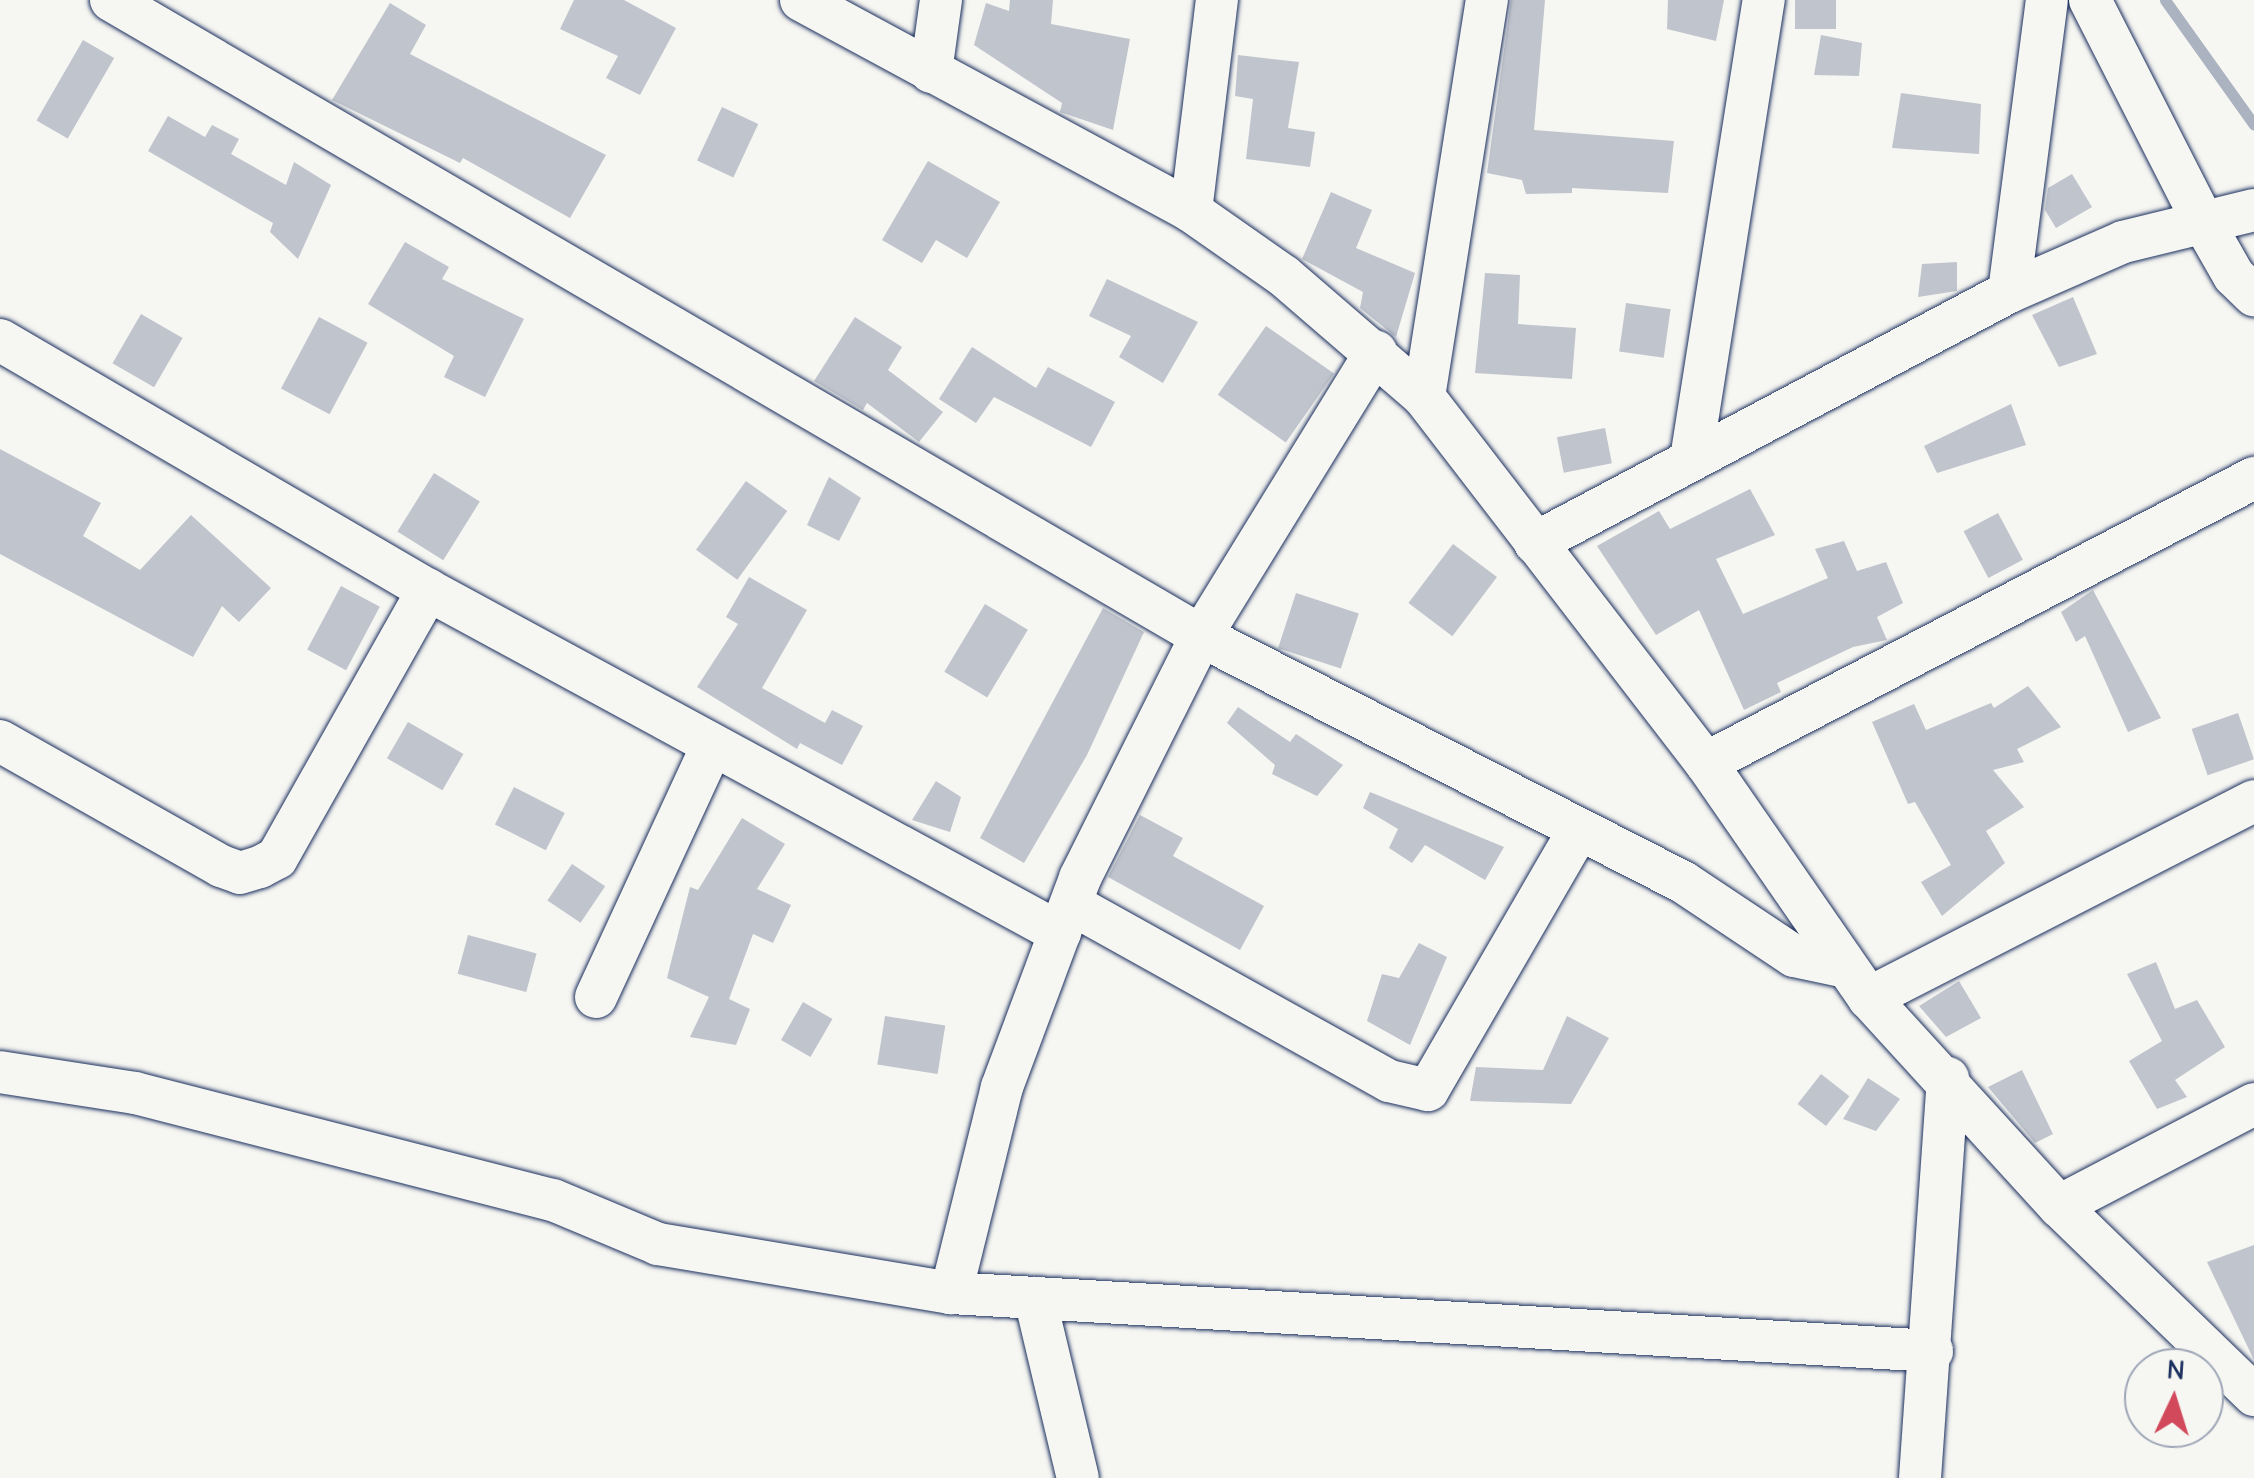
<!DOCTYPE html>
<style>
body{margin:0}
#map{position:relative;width:2254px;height:1478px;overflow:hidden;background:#f6f6f2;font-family:"Comic Neue",sans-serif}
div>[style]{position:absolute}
.stream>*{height:11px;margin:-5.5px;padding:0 5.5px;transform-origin:5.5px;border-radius:5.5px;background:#abb2c0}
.building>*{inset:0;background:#c0c4cd;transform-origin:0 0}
.roads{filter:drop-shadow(0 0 2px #1b2f5e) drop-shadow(0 0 2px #1b2f5e)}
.minor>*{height:42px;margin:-21px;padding:0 21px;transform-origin:21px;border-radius:21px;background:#f6f6f2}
span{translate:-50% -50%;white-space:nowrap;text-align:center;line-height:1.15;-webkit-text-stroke:9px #f6f6f2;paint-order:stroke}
.north{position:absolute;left:2124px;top:1348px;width:100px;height:100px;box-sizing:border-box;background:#f6f6f2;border:2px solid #9ea6b7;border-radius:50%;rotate:4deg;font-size:28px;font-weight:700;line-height:40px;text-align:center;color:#1b2f5e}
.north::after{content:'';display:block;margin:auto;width:35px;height:45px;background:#d1495b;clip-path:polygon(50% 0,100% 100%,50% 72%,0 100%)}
</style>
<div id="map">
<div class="stream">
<div style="left:2165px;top:0;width:153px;rotate:54.5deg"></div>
</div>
<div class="building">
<div style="clip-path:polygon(574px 0,624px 0,676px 28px,640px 95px,606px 78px,618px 56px,560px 29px)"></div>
<div style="clip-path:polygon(1010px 0,1053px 0,1051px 24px,1130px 39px,1113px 130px,1060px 112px,1062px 103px,974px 45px,986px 3px,1009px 11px)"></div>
<div style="clip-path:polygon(1511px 0,1545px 0,1534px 130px,1674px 141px,1668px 193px,1572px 188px,1572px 193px,1526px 194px,1522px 180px,1487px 173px)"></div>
<div style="clip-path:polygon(1668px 0,1724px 0,1716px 41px,1667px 29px)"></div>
<div style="left:1795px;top:0;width:41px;height:29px"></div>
<div style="clip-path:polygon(390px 3px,426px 25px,410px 54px,606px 155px,570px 218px,463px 158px,460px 163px,332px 100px)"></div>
<div style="clip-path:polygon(1821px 35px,1862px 43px,1859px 76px,1814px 75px)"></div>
<div style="left:83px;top:40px;width:36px;height:93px;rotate:30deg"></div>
<div style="clip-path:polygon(1238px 55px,1299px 62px,1288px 128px,1315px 132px,1310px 167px,1246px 159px,1253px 99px,1235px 96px)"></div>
<div style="clip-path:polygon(1901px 93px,1981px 104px,1979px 154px,1892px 148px)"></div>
<div style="left:722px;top:107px;width:40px;height:59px;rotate:25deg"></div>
<div style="clip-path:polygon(168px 116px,205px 137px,212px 125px,239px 139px,231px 154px,286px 185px,294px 162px,331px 185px,298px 259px,270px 232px,273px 223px,148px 151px)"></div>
<div style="clip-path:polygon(928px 161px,1000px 202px,967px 258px,936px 240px,922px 263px,882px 240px)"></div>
<div style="clip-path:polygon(2072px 174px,2092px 207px,2056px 228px,2045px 210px,2048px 188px)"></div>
<div style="clip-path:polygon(1331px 192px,1372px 210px,1356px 248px,1415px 273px,1396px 337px,1360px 308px,1363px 292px,1302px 259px)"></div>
<div style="clip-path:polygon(405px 242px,449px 267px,442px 279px,524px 319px,485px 397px,444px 377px,454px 356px,368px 304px)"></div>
<div style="clip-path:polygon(1957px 262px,1957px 291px,1918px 297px,1922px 264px)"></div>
<div style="clip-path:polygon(1485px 273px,1520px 275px,1518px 324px,1576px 328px,1572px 379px,1475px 373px)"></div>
<div style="clip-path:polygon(1107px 279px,1198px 322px,1163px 383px,1119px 357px,1131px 336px,1089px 316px)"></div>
<div style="clip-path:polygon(2073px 297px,2097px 354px,2059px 367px,2032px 315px)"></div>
<div style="left:1626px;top:303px;width:45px;height:49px;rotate:8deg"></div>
<div style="left:141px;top:314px;width:48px;height:57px;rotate:30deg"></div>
<div style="left:319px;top:317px;width:55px;height:81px;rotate:28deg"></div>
<div style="clip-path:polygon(855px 317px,902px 347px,888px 370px,943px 412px,919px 442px,867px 403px,863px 410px,814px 381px)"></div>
<div style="left:1266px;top:326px;width:83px;height:84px;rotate:35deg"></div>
<div style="clip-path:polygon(972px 347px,1036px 388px,1048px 367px,1115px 402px,1091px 447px,994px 397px,976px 423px,939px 399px)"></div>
<div style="clip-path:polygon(2011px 404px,2026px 445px,1937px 473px,1924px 446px)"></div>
<div style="left:1605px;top:428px;width:36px;height:49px;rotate:79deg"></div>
<div style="clip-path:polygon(0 449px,101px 503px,83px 536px,140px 570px,191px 515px,271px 588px,239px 622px,222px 606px,193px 657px,0 554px)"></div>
<div style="left:434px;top:473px;width:54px;height:69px;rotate:32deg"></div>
<div style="clip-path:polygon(829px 477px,861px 498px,839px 541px,807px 525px)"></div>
<div style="left:746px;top:481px;width:51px;height:85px;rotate:36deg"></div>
<div style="clip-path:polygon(1750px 489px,1775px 535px,1716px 559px,1743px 614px,1828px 578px,1815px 549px,1844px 541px,1857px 571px,1886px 562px,1903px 603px,1877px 617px,1887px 640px,1853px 647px,1777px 683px,1781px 692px,1744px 710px,1699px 610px,1656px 635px,1597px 546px,1659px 511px,1670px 529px)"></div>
<div style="left:1998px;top:513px;width:53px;height:39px;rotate:62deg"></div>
<div style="left:1453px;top:544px;width:55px;height:74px;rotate:37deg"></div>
<div style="clip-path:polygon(749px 577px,807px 610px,762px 688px,825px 723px,832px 710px,863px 726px,842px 765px,800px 743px,797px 749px,697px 687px,738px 624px,726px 617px)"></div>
<div style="left:341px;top:586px;width:44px;height:72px;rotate:28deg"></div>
<div style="clip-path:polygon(2093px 590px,2161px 718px,2128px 732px,2085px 636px,2076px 642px,2061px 612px)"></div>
<div style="left:1296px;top:593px;width:66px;height:58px;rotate:18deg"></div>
<div style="left:985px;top:604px;width:50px;height:79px;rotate:31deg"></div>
<div style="clip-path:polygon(1103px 608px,1144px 632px,1087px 755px,1024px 863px,980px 838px)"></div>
<div style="clip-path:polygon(2028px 686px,2061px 727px,2017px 749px,2024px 762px,1993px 770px,2024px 807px,1986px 831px,2005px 863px,1942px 916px,1921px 882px,1951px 865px,1915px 802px,1908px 804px,1872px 722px,1914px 704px,1926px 730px,1991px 703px,1994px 708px)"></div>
<div style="clip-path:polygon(1238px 707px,1290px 742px,1296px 734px,1343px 765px,1317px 796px,1272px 774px,1275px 765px,1227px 723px)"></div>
<div style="left:2238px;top:713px;width:49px;height:49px;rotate:71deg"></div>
<div style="left:408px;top:722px;width:64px;height:42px;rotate:30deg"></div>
<div style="clip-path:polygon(936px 781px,961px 797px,950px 832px,912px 820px)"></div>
<div style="left:514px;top:787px;width:57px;height:42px;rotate:27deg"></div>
<div style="clip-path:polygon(1370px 792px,1412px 809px,1504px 847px,1485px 880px,1425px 845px,1412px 863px,1389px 848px,1398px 829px,1363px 808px)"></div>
<div style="clip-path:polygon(1140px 815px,1183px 838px,1173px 856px,1264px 906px,1240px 950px,1108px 877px)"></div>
<div style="clip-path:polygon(742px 818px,785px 844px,757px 889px,791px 905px,773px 943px,753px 934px,729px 999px,750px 1009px,736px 1045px,690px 1037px,709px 997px,667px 978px,690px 887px,698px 890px)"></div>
<div style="left:572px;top:864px;width:40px;height:44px;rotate:34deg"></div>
<div style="left:468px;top:935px;width:71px;height:40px;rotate:15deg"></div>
<div style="clip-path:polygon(1419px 943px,1447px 957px,1410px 1045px,1367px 1021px,1382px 974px,1399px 978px)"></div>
<div style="clip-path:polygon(2156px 962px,2175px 1009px,2197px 1000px,2225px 1047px,2175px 1080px,2187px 1097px,2157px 1109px,2129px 1061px,2162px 1041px,2127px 974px)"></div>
<div style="clip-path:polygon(1959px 981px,1981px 1018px,1946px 1037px,1919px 1006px)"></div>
<div style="left:803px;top:1002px;width:34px;height:44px;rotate:30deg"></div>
<div style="left:885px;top:1016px;width:61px;height:49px;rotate:9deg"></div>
<div style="clip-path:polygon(1567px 1016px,1609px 1038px,1571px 1104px,1470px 1101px,1476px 1067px,1543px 1070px)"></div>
<div style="clip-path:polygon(2022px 1070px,2053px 1134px,2035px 1143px,1988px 1087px)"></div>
<div style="left:1821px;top:1074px;width:36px;height:38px;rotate:38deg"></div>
<div style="clip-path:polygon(1868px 1078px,1900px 1099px,1876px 1131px,1843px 1119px)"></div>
<div style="clip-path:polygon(2254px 1245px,2254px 1360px,2207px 1262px)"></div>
</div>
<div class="roads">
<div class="minor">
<div style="left:111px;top:0;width:1262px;rotate:30.26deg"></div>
<div style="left:1201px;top:636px;width:541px;rotate:27.04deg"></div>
<div style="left:1683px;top:882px;width:133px;rotate:33.7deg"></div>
<div style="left:1794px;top:956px;width:53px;rotate:11.9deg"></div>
<div style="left:801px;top:0;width:443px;rotate:28.4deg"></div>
<div style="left:1191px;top:211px;width:113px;rotate:35deg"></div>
<div style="left:1284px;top:276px;width:185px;rotate:40.8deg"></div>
<div style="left:1424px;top:397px;width:462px;rotate:52.4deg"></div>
<div style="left:1706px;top:763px;width:286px;rotate:55.3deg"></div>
<div style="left:1869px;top:998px;width:282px;rotate:47.6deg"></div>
<div style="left:2059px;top:1206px;width:272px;rotate:44.1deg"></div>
<div style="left:2090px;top:0;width:247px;rotate:63deg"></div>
<div style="left:2202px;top:220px;width:64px;rotate:60.3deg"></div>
<div style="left:2234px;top:276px;width:28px;rotate:44deg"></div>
<div style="left:931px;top:72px;width:73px;rotate:-82.1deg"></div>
<div style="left:1191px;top:211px;width:213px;rotate:-83deg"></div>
<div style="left:2009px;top:292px;width:294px;rotate:-82.6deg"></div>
<div style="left:0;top:340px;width:496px;rotate:30.3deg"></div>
<div style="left:428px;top:590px;width:719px;rotate:28.49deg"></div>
<div style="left:1424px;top:397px;width:402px;rotate:-81deg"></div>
<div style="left:1691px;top:459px;width:465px;rotate:-81deg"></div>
<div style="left:1535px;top:543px;width:536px;rotate:-27.9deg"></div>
<div style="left:2009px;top:292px;width:124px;rotate:-23.7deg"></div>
<div style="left:2123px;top:242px;width:135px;rotate:-13.7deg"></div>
<div style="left:0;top:741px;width:254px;rotate:29.5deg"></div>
<div style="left:221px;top:866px;width:20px;rotate:20deg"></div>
<div style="left:240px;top:873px;width:21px;rotate:-17deg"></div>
<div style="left:260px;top:867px;width:19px;rotate:-28deg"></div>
<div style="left:277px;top:858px;width:308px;rotate:-60.6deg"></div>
<div style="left:1706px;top:763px;width:618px;rotate:-27.48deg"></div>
<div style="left:1073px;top:905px;width:362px;rotate:29.1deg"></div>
<div style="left:1389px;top:1081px;width:40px;rotate:13deg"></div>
<div style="left:1428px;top:1090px;width:301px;rotate:-59.9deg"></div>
<div style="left:596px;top:997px;width:274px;rotate:-65.2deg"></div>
<div style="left:1869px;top:998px;width:432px;rotate:-27.1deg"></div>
<div style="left:0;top:1072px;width:137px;rotate:8.8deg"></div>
<div style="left:135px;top:1093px;width:431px;rotate:14.4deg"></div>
<div style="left:553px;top:1200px;width:114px;rotate:22.7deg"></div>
<div style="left:658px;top:1244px;width:297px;rotate:9.5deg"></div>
<div style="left:951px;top:1293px;width:983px;rotate:3.38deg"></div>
<div style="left:2059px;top:1206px;width:220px;rotate:-27.6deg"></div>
<div style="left:951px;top:1293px;width:212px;rotate:-76.1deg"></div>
<div style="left:1002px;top:1087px;width:223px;rotate:-69.5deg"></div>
<div style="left:1080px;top:878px;width:271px;rotate:-63.4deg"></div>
<div style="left:1201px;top:636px;width:334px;rotate:-58.4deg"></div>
<div style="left:1035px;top:1298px;width:185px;rotate:76.6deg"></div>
<div style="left:1920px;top:1478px;width:401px;rotate:-86deg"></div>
</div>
</div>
<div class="north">N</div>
</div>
